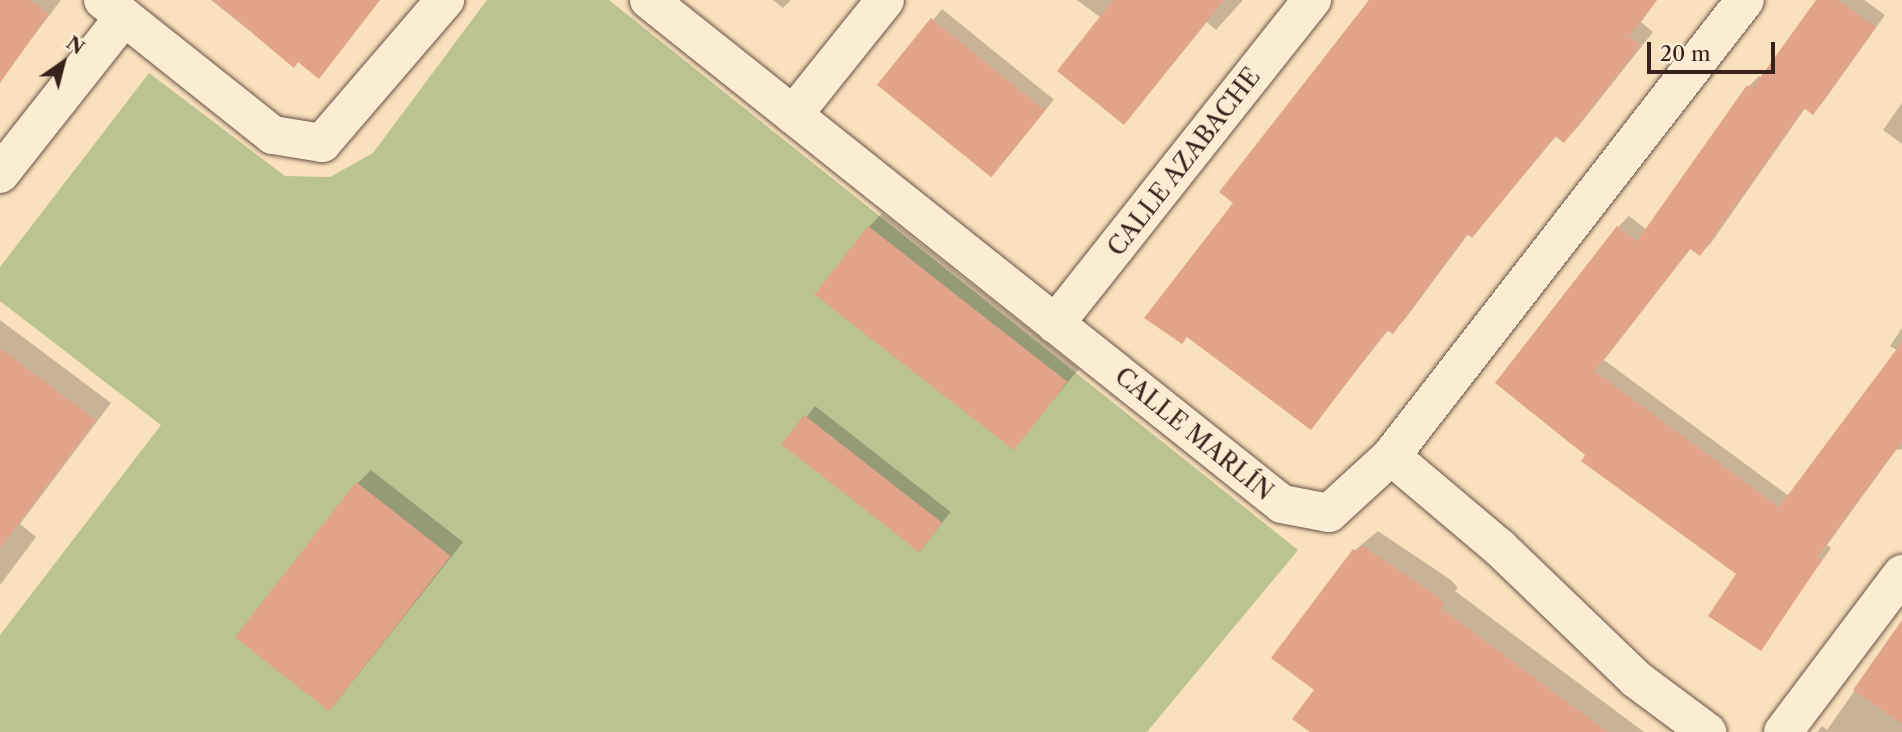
<!DOCTYPE html>
<meta charset="utf-8">
<style>
body{margin:0}
#map{position:relative;width:1902px;height:732px;overflow:hidden;background:#f9e1bd;font-family:"Libre Caslon Text",serif}
div>[style]{position:absolute}
.green>*{inset:0;background:#bbc393}
.shadow>*{inset:0;background:#0003;transform-origin:0 0}
.building>*{inset:0;background:#e2a38b;transform-origin:0 0}
.roads{filter:drop-shadow(0 0 2px #685244) drop-shadow(0 0 2px #685244)}
.minor>*{height:38px;margin:-19px;padding:0 19px;transform-origin:19px;border-radius:19px;background:#fbecd4}
span{translate:-50% -50%;white-space:nowrap;text-align:center;line-height:1.15;-webkit-text-stroke:7px #fbecd4;paint-order:stroke}
.street-label{font-size:24px;color:#37231c}
.north{position:absolute;left:28px;top:28px;width:70px;height:70px;-webkit-text-stroke:5px #fbecd4;paint-order:stroke;rotate:35deg;font-size:19px;font-weight:700;line-height:28px;text-align:center;color:#37231c}
.north::after{content:'';display:block;margin:auto;width:24px;height:32px;background:#37231c;clip-path:polygon(50% 0,100% 100%,50% 72%,0 100%)}
.scale{position:absolute;left:1647px;top:42px;width:128px;height:32px;box-sizing:border-box;border:4px solid #37231c;border-top:0;padding-left:9px;font-size:21px;line-height:24px;white-space:nowrap;color:#37231c;-webkit-text-stroke:5px #fbecd4;paint-order:stroke}
</style>
<div id="map">
<div class="green">
<div style="clip-path:polygon(487px 0,609px 0,1298px 550px,1147px 732px,0 732px,0 635px,161px 425px,0 301px,0 267px,149px 73px,285px 176px,330px 177px,373px 153px)"></div>
</div>
<div class="shadow">
<div style="clip-path:polygon(0 0,61px 0,15px 60px,0 49px)"></div>
<div style="clip-path:polygon(211px 0,380px 0,319px 76px,299px 60px,293px 65px)"></div>
<div style="clip-path:polygon(773px 0,791px 0,783px 8px)"></div>
<div style="clip-path:polygon(1077px 0,1243px 0,1216px 30px,1207px 22px,1124px 123px,1101px 18px)"></div>
<div style="clip-path:polygon(1371px 0,1657px 0,1641px 22px,1653px 32px,1577px 128px,1564px 141px,1557px 135px,1484px 223px,1469px 233px,1405px 319px,1393px 332px,1389px 329px,1311px 428px,1236px 203px)"></div>
<div style="clip-path:polygon(1818px 0,1864px 0,1885px 15px,1823px 102px,1813px 112px,1806px 107px,1711px 243px,1700px 254px,1691px 248px,1604px 360px,1789px 496px,1898px 351px,1890px 346px,1902px 328px,1902px 449px,1896px 450px,1827px 545px,1831px 548px,1760px 649px,1738px 574px,1497px 383px,1618px 227px,1629px 216px,1647px 230px,1748px 87px,1759px 76px,1762px 78px)"></div>
<div style="left:942px;top:9px;width:144px;height:98px;rotate:39deg"></div>
<div style="clip-path:polygon(1902px 103px,1902px 144px,1883px 130px)"></div>
<div style="clip-path:polygon(882px 213px,1079px 369px,1012px 449px,869px 227px)"></div>
<div style="clip-path:polygon(0 320px,111px 403px,20px 524px,36px 537px,0 585px)"></div>
<div style="left:815px;top:406px;width:172px;height:50px;rotate:38deg"></div>
<div style="clip-path:polygon(371px 470px,463px 542px,330px 710px,358px 483px)"></div>
<div style="clip-path:polygon(1378px 531px,1451px 580px,1458px 588px,1455px 591px,1644px 732px,1313px 732px,1316px 690px,1273px 657px,1355px 550px)"></div>
<div style="clip-path:polygon(1902px 623px,1902px 732px,1817px 732px,1822px 726px,1827px 730px)"></div>
</div>
<div class="building">
<div style="clip-path:polygon(0 0,30px 0,49px 14px,0 83px)"></div>
<div style="clip-path:polygon(213px 0,380px 0,319px 79px,298px 62px,294px 68px)"></div>
<div style="clip-path:polygon(1113px 0,1224px 0,1124px 125px,1057px 71px)"></div>
<div style="clip-path:polygon(1369px 0,1657px 0,1629px 36px,1641px 45px,1564px 143px,1555px 136px,1472px 238px,1467px 234px,1393px 334px,1387px 330px,1311px 430px,1187px 337px,1182px 344px,1144px 318px,1233px 203px,1219px 192px)"></div>
<div style="clip-path:polygon(1816px 0,1838px 0,1876px 27px,1813px 115px,1804px 108px,1700px 256px,1690px 249px,1595px 371px,1779px 507px,1902px 342px,1902px 441px,1817px 557px,1822px 560px,1761px 651px,1708px 616px,1736px 574px,1581px 461px,1585px 455px,1495px 383px,1617px 226px,1637px 241px,1747px 85px,1752px 89px)"></div>
<div style="left:931px;top:18px;width:147px;height:86px;rotate:39deg"></div>
<div style="left:868px;top:226px;width:253px;height:87px;rotate:38deg"></div>
<div style="clip-path:polygon(0 348px,96px 420px,0 548px)"></div>
<div style="left:804px;top:415px;width:175px;height:37px;rotate:38deg"></div>
<div style="left:356px;top:482px;width:120px;height:197px;rotate:38deg"></div>
<div style="clip-path:polygon(1362px 545px,1436px 595px,1444px 604px,1441px 608px,1608px 732px,1310px 732px,1292px 719px,1314px 690px,1271px 658px,1353px 549px,1357px 551px)"></div>
<div style="clip-path:polygon(1902px 620px,1902px 724px,1853px 690px)"></div>
</div>
<div class="roads">
<div class="minor">
<div style="left:103px;top:0;width:217px;rotate:38.5deg"></div>
<div style="left:273px;top:135px;width:50px;rotate:9.3deg"></div>
<div style="left:322px;top:143px;width:189px;rotate:-49.3deg"></div>
<div style="left:649px;top:0;width:809px;rotate:38.53deg"></div>
<div style="left:1282px;top:504px;width:48px;rotate:10.8deg"></div>
<div style="left:1329px;top:513px;width:84px;rotate:-42.6deg"></div>
<div style="left:1391px;top:456px;width:577px;rotate:-52.18deg"></div>
<div style="left:793px;top:115px;width:147px;rotate:-51.3deg"></div>
<div style="left:0;top:174px;width:200px;rotate:-51.7deg"></div>
<div style="left:1055px;top:324px;width:414px;rotate:-51.6deg"></div>
<div style="left:1391px;top:456px;width:143px;rotate:40.2deg"></div>
<div style="left:1500px;top:548px;width:189px;rotate:43.9deg"></div>
<div style="left:1636px;top:679px;width:89px;rotate:36.7deg"></div>
<div style="left:1783px;top:732px;width:198px;rotate:-53deg"></div>
</div>
</div>
<div class="street-label">
<span style="left:1184px;top:162px;rotate:-52deg">CALLE AZABACHE</span>
<span style="left:1194px;top:434px;rotate:39deg">CALLE MARLÍN</span>
</div>
<div class="north">N</div>
<div class="scale">20 m</div>
</div>
